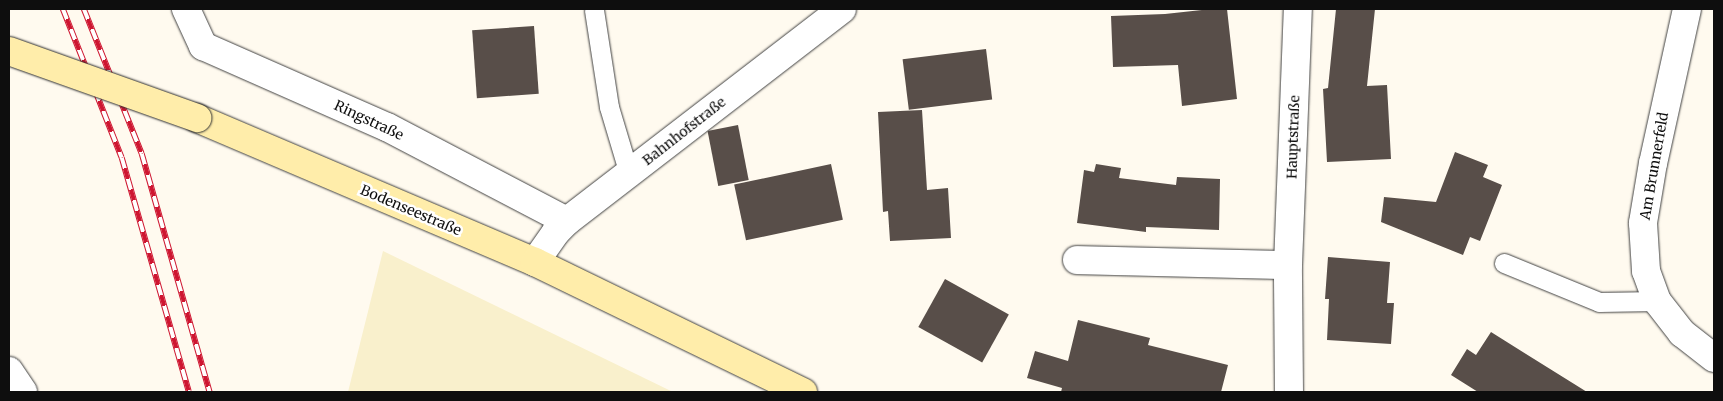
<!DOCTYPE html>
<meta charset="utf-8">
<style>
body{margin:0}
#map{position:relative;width:1723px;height:401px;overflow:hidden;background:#fffaef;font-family:Merriweather,serif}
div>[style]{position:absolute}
.farmland>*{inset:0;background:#f9f0cc}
.building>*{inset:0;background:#584e49;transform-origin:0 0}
.roads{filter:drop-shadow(0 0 1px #414141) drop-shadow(0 0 1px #414141)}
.service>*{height:19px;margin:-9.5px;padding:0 9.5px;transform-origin:9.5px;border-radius:9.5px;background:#fff}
.minor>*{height:28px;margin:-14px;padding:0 14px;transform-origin:14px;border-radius:14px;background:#fff}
.secondary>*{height:28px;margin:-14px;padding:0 14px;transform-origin:14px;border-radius:14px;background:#ffedaa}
.rail>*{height:5.5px;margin-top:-2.75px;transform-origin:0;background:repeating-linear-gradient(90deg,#fff 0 11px,#ce1631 0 22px);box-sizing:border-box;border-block:1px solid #ce1631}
.bridges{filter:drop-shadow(0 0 1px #303030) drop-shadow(0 0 1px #303030)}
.secondary-bridge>*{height:28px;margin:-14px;padding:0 14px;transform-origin:14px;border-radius:14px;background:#ffedaa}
span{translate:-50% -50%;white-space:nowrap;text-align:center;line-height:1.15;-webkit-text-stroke:5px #fff;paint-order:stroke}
.street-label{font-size:14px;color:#0e0e0e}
.frame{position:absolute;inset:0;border:10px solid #0e0e0e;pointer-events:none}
</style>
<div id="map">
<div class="farmland">
<div style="clip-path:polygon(383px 251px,673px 392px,348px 392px)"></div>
</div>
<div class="building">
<div style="clip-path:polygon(1211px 9px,1227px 9px,1237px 99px,1182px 106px,1178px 65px,1113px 67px,1111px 16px,1165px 14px)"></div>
<div style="clip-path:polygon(1336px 9px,1375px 9px,1367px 86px,1387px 85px,1391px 159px,1327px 162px,1323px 89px,1328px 88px)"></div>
<div style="left:534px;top:26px;width:68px;height:62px;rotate:86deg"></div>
<div style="left:986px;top:49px;width:51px;height:84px;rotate:83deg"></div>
<div style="clip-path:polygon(922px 110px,927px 190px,948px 188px,951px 238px,890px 241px,888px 211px,883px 212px,878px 112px)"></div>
<div style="left:738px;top:125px;width:56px;height:31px;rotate:79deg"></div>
<div style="clip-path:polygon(1455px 152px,1488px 165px,1483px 177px,1502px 185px,1480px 241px,1470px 237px,1463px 255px,1381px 222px,1384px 197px,1436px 202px)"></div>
<div style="left:831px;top:164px;width:57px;height:99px;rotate:78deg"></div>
<div style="clip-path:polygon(1096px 164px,1121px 168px,1119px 178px,1176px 185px,1177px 177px,1220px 179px,1219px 230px,1146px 227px,1146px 232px,1077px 223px,1084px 170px,1094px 172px)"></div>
<div style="clip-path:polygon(1328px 257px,1390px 262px,1387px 303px,1394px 303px,1391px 344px,1327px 340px,1329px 299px,1325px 299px)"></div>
<div style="left:945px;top:279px;width:73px;height:55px;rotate:29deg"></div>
<div style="clip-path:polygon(1078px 320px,1150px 338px,1148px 345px,1228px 365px,1221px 392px,1061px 392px,1062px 388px,1027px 378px,1035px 351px,1068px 361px)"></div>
<div style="clip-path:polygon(1491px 332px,1587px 392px,1478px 392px,1451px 375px,1467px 349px,1476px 355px)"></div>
</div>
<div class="roads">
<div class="service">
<div style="left:594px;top:10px;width:98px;rotate:81.2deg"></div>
<div style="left:609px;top:107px;width:70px;rotate:73.4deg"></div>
<div style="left:1504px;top:263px;width:103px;rotate:22.3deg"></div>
<div style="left:1599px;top:302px;width:58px;rotate:-1deg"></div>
</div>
<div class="minor">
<div style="left:186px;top:9px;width:41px;rotate:65.3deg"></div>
<div style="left:203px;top:46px;width:201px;rotate:23.8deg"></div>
<div style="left:387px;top:127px;width:203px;rotate:27.6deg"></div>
<div style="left:1687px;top:9px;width:158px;rotate:102.4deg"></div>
<div style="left:1653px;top:163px;width:61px;rotate:99.5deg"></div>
<div style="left:1643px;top:223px;width:48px;rotate:86.4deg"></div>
<div style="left:1646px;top:271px;width:32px;rotate:70deg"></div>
<div style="left:1657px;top:301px;width:41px;rotate:52deg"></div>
<div style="left:1682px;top:333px;width:41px;rotate:38deg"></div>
<div style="left:1077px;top:260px;width:211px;rotate:1.4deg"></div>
<div style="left:535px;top:262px;width:37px;rotate:-55deg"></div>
<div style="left:556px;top:232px;width:16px;rotate:-45deg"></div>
<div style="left:567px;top:221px;width:347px;rotate:-37.6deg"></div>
<div style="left:9px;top:371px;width:25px;rotate:56deg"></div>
<div style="left:1289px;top:392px;width:127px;rotate:-90.5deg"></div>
<div style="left:1288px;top:265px;width:256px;rotate:-87.8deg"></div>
</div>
<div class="secondary">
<div style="left:197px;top:118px;width:367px;rotate:23.1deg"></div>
<div style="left:535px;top:262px;width:298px;rotate:25.9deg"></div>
</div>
</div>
<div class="rail">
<div style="left:63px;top:9px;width:160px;rotate:68.4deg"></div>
<div style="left:122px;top:158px;width:243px;rotate:74deg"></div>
<div style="left:84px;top:9px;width:156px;rotate:68.2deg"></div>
<div style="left:142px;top:154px;width:248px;rotate:74.1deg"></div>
</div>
<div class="bridges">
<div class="secondary-bridge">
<div style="left:9px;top:51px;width:200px;rotate:19.6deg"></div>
</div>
</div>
<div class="street-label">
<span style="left:369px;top:120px;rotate:25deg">Ringstraße</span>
<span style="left:684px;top:131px;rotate:-38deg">Bahnhofstraße</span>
<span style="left:1293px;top:137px;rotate:-88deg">Hauptstraße</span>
<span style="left:1654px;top:166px;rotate:-80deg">Am Brunnerfeld</span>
<span style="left:411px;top:210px;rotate:23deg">Bodenseestraße</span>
</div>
<div class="frame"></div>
</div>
